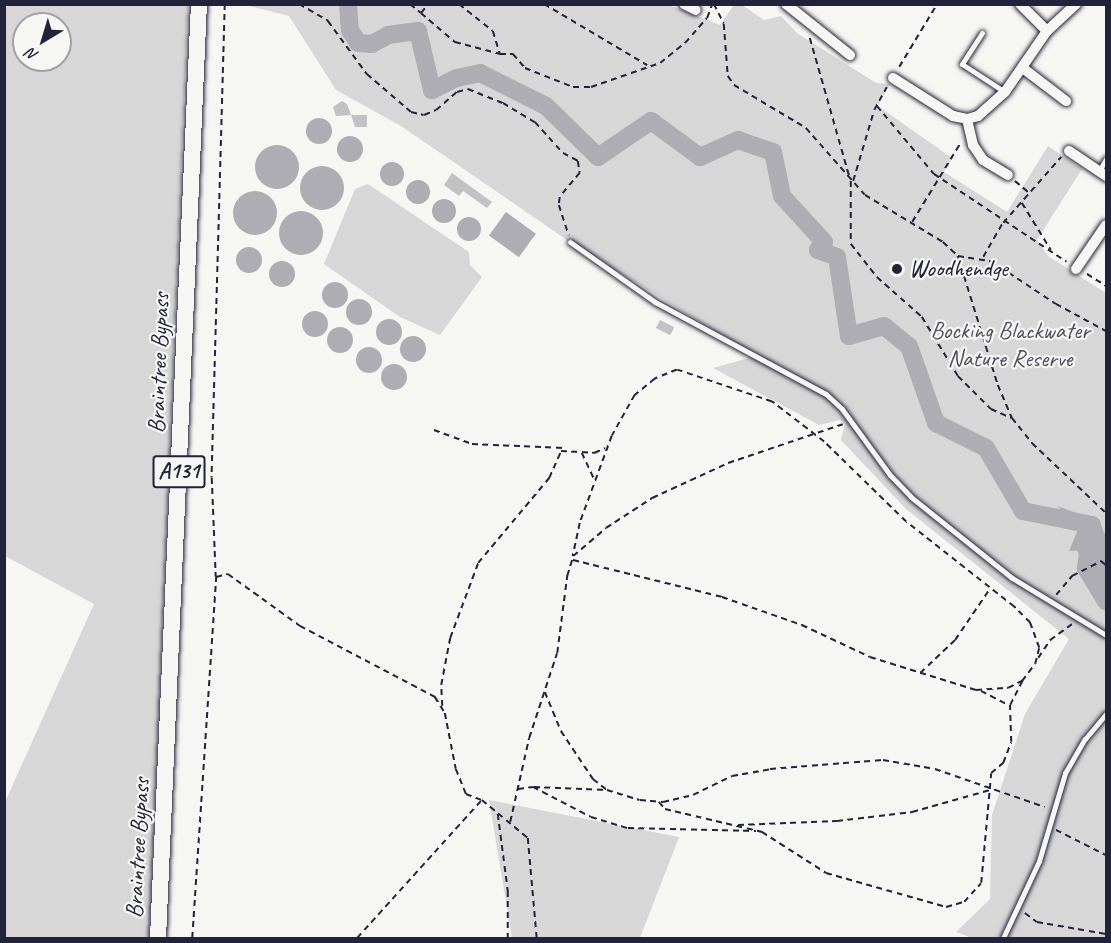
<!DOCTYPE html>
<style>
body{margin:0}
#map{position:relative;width:1111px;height:943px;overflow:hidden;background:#f6f6f2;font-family:Caveat,sans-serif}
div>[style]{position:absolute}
.green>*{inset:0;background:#d7d7d7}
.water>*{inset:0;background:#adadb3;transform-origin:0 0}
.round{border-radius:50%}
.river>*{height:18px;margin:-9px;padding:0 9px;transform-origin:9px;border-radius:9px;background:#adadb3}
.building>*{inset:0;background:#c2c2c4;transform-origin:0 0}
.path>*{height:1.5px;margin-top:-0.75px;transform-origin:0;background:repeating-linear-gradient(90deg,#22223b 0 6px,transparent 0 10.5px)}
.roads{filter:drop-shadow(0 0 2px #22223b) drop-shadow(0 0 2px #22223b)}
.service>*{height:5px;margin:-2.5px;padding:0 2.5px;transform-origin:2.5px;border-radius:2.5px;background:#f6f6f2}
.minor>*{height:10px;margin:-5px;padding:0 5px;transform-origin:5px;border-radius:5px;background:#f6f6f2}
.trunk>*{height:16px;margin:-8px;padding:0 8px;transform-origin:8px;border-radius:8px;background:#f6f6f2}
.dots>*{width:16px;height:16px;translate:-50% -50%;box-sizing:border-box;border:3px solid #f6f6f2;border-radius:50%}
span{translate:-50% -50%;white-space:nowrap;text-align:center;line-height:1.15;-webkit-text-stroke:4.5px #f6f6f2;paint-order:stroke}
.shield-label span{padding:2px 4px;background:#f6f6f2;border:2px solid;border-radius:4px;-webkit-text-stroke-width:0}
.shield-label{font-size:22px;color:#22223b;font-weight:700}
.poi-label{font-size:24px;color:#22223b}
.left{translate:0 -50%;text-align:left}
.park-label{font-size:24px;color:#4f4f62}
.street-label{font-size:24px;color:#22223b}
.frame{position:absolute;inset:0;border:6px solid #22223b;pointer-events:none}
.north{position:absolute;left:12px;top:12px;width:60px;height:60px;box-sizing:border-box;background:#f6f6f2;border:2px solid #a1a1a9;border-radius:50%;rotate:218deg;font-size:16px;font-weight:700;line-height:24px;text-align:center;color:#22223b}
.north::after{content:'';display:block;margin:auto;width:21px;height:27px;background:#22223b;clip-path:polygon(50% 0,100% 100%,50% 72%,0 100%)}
</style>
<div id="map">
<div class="green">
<div style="clip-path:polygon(666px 4px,720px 25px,734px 5px,742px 5px,764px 20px,781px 16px,797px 33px,876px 83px,890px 84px,878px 106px,952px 158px,944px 172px,1007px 212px,1048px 146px,1082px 169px,1037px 240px,1048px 256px,1106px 293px,1106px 938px,972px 938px,956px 932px,990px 899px,992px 815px,1025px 714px,1069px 639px,906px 509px,841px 440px,845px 424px,840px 420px,819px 425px,713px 368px,756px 356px,570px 242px,401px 126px,336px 90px,289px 16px,245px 5px)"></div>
<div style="clip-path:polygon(evenodd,4px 5px,188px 5px,149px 938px,5px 938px,5px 802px,94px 604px,5px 556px,4px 5px,24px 24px,60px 24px,60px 60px,24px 60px,24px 24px)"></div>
<div style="clip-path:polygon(368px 184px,469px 252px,470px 265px,482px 277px,440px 335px,400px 317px,324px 264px,355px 189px)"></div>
<div style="clip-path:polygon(489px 800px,679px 837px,640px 938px,512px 938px)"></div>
</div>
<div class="water">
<div class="round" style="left:306px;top:118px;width:26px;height:26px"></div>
<div class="round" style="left:337px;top:136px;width:26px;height:26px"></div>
<div class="round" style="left:255px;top:145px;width:44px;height:44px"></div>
<div class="round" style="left:380px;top:162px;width:24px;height:24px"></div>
<div class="round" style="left:300px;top:166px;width:44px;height:44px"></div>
<div class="round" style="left:406px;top:180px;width:24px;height:24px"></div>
<div class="round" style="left:233px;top:191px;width:44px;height:44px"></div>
<div class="round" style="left:432px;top:199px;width:24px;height:24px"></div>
<div class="round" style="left:279px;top:211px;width:44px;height:44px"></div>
<div style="left:506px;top:212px;width:37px;height:29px;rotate:36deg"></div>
<div class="round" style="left:457px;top:217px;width:24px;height:24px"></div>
<div class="round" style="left:236px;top:247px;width:26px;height:26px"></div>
<div class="round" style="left:269px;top:261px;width:26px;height:26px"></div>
<div class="round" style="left:322px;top:282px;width:26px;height:26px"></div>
<div class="round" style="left:346px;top:299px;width:26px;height:26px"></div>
<div class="round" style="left:302px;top:311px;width:26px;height:26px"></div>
<div class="round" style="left:376px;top:319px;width:26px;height:26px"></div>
<div class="round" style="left:327px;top:327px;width:26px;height:26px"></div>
<div class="round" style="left:400px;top:336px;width:26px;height:26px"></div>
<div class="round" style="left:356px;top:347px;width:26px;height:26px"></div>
<div class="round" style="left:381px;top:364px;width:26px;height:26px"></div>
<div style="clip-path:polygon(1057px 506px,1098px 521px,1106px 536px,1106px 545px,1085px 542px,1081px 550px,1069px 551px,1079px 527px)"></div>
</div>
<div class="river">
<div style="left:348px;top:4px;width:26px;rotate:86deg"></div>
<div style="left:350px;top:30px;width:15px;rotate:58deg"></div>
<div style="left:358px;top:43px;width:14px;rotate:4deg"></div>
<div style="left:372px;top:44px;width:18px;rotate:-29deg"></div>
<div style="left:388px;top:35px;width:30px;rotate:-8deg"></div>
<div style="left:418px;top:31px;width:61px;rotate:76.7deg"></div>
<div style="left:432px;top:90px;width:28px;rotate:-26deg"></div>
<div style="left:457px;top:78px;width:24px;rotate:-12deg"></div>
<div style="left:480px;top:73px;width:74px;rotate:26.6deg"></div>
<div style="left:546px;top:106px;width:73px;rotate:44.4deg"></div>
<div style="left:598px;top:157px;width:64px;rotate:-34.2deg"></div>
<div style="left:651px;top:121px;width:61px;rotate:36.3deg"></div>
<div style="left:700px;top:157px;width:42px;rotate:-24.1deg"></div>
<div style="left:738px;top:140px;width:37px;rotate:19deg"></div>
<div style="left:773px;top:152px;width:45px;rotate:78.4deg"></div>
<div style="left:782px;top:196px;width:62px;rotate:47.6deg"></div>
<div style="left:824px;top:242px;width:10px;rotate:127deg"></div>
<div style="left:818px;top:250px;width:20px;rotate:20deg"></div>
<div style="left:837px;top:257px;width:80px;rotate:81.4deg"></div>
<div style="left:849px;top:336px;width:36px;rotate:-16deg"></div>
<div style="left:884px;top:326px;width:32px;rotate:39deg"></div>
<div style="left:909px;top:346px;width:82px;rotate:70.7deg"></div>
<div style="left:936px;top:423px;width:56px;rotate:26.6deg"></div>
<div style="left:986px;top:448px;width:73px;rotate:59.6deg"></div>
<div style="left:1023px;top:511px;width:70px;rotate:11.5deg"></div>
<div style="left:1092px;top:525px;width:53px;rotate:74.6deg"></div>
<div style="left:1084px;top:544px;width:10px;rotate:66deg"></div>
<div style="left:1088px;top:553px;width:15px;rotate:98deg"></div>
<div style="left:1086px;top:568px;width:39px;rotate:59deg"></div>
</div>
<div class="building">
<div style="clip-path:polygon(342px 101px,347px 104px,351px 115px,367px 115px,367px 127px,355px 127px,351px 115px,336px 116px,333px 107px)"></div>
<div style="clip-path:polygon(452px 173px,492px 202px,487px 208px,463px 191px,459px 196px,444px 185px)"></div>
<div style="left:660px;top:320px;width:16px;height:9px;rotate:27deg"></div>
</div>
<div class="path">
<div style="left:225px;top:4px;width:474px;rotate:91.6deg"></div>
<div style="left:212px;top:478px;width:99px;rotate:87.7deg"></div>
<div style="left:216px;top:577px;width:12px;rotate:-14deg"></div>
<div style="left:228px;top:574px;width:89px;rotate:35.8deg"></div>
<div style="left:300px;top:626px;width:153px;rotate:27.7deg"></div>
<div style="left:435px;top:697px;width:19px;rotate:58deg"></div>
<div style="left:445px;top:713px;width:57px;rotate:78.9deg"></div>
<div style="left:456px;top:769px;width:27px;rotate:68deg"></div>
<div style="left:466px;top:794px;width:17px;rotate:21deg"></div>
<div style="left:482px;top:800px;width:60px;rotate:39.6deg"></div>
<div style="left:528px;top:838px;width:100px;rotate:84.9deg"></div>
<div style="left:299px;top:4px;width:34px;rotate:30deg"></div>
<div style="left:328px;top:21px;width:66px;rotate:53.7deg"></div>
<div style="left:367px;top:74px;width:58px;rotate:40.8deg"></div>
<div style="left:411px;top:112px;width:13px;rotate:13deg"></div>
<div style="left:424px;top:115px;width:13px;rotate:-23deg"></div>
<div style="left:436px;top:110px;width:28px;rotate:-41deg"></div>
<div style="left:457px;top:92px;width:11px;rotate:-15deg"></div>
<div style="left:468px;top:89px;width:38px;rotate:22deg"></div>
<div style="left:503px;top:103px;width:37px;rotate:31deg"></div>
<div style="left:535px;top:122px;width:42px;rotate:47.9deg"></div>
<div style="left:563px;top:153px;width:17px;rotate:28deg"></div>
<div style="left:578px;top:161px;width:12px;rotate:81deg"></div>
<div style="left:580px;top:173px;width:31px;rotate:130deg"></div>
<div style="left:560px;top:197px;width:8px;rotate:97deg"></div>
<div style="left:559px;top:205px;width:32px;rotate:72deg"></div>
<div style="left:410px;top:4px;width:14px;rotate:39deg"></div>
<div style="left:421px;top:13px;width:11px;rotate:-52deg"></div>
<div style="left:459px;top:4px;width:43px;rotate:38.5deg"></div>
<div style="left:493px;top:31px;width:24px;rotate:73deg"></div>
<div style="left:500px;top:54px;width:13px"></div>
<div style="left:513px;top:54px;width:18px;rotate:49deg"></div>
<div style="left:525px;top:68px;width:52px;rotate:21.6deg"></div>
<div style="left:573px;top:87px;width:18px"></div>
<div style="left:591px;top:87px;width:73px;rotate:-19.2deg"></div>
<div style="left:660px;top:63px;width:32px;rotate:-39deg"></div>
<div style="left:685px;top:43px;width:33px;rotate:-49deg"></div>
<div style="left:707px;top:18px;width:15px;rotate:-70deg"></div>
<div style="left:544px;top:4px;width:120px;rotate:30.6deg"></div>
<div style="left:714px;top:4px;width:22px;rotate:63deg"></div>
<div style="left:724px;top:24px;width:52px;rotate:85.6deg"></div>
<div style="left:728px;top:76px;width:11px;rotate:56deg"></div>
<div style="left:734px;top:85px;width:84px;rotate:30.8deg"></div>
<div style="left:806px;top:128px;width:89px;rotate:48.6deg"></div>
<div style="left:865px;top:195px;width:91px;rotate:31.1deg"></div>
<div style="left:943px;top:242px;width:21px;rotate:43deg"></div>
<div style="left:958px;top:256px;width:135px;rotate:72.8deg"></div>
<div style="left:998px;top:385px;width:36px;rotate:67deg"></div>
<div style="left:1012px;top:418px;width:32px;rotate:51deg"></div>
<div style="left:1032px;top:443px;width:102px;rotate:43.4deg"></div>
<div style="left:421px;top:13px;width:45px;rotate:40.5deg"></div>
<div style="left:455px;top:42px;width:47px;rotate:14.9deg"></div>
<div style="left:810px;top:38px;width:146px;rotate:74.1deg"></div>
<div style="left:899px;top:67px;width:74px;rotate:-58.9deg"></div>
<div style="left:877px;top:106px;width:89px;rotate:50deg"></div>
<div style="left:934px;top:174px;width:159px;rotate:33.5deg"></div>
<div style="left:851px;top:181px;width:63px;rotate:90deg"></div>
<div style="left:851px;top:244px;width:42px;rotate:51.8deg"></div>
<div style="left:877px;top:277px;width:60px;rotate:41.6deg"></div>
<div style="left:922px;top:317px;width:69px;rotate:58.6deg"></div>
<div style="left:958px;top:376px;width:47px;rotate:45deg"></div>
<div style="left:991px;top:409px;width:22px;rotate:24deg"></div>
<div style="left:853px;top:181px;width:74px;rotate:-73.5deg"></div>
<div style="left:874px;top:110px;width:26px;rotate:-61deg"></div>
<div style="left:1015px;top:181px;width:17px;rotate:40deg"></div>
<div style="left:1022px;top:203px;width:55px;rotate:58.3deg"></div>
<div style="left:912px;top:222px;width:94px;rotate:-58.5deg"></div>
<div style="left:958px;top:256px;width:33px;rotate:9deg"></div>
<div style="left:991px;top:261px;width:78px;rotate:33.5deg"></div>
<div style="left:1056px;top:304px;width:57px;rotate:28.4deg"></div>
<div style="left:983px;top:257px;width:39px;rotate:-60deg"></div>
<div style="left:1003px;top:223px;width:88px;rotate:-48.7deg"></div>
<div style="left:1087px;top:274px;width:22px;rotate:32deg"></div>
<div style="left:434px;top:430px;width:40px;rotate:20.2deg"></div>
<div style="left:472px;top:444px;width:92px;rotate:2.5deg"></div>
<div style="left:582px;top:453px;width:31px;rotate:65deg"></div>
<div style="left:573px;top:560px;width:154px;rotate:13.9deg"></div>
<div style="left:722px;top:597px;width:85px;rotate:19.3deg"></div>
<div style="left:802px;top:625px;width:75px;rotate:25.2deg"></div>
<div style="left:870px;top:657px;width:111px;rotate:17.3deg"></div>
<div style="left:976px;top:690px;width:32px;rotate:-4deg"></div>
<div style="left:1008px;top:688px;width:16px;rotate:-27deg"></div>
<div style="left:1022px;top:681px;width:21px;rotate:-53deg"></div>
<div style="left:1035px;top:664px;width:16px;rotate:-76deg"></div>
<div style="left:1039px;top:648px;width:27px;rotate:-110deg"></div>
<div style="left:1030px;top:623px;width:23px;rotate:-135deg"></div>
<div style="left:1014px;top:607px;width:137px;rotate:-141.8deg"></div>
<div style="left:906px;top:522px;width:115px;rotate:-135.7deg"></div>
<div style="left:824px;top:442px;width:66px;rotate:-142.4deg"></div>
<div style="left:772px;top:402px;width:100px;rotate:-161.4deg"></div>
<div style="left:677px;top:370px;width:24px;rotate:158deg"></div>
<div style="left:655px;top:379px;width:26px;rotate:141deg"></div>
<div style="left:635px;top:395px;width:47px;rotate:119.3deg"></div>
<div style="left:612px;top:436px;width:93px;rotate:110.2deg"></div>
<div style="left:580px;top:523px;width:34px;rotate:102deg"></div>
<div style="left:1056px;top:595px;width:25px;rotate:-50deg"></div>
<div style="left:1072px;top:576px;width:33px;rotate:-27deg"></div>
<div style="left:1101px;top:561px;width:6px;rotate:39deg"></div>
<div style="left:1038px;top:658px;width:22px;rotate:-56deg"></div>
<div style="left:1050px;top:640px;width:27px;rotate:-36deg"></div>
<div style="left:920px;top:673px;width:48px;rotate:-43.3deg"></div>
<div style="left:955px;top:640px;width:60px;rotate:-55.8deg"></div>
<div style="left:981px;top:691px;width:31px;rotate:27deg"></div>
<div style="left:545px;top:692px;width:42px;rotate:67.7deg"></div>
<div style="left:561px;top:731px;width:58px;rotate:56.3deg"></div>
<div style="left:593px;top:779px;width:18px;rotate:38deg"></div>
<div style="left:607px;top:790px;width:34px;rotate:17deg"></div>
<div style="left:640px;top:800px;width:23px;rotate:5deg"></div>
<div style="left:663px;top:802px;width:31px;rotate:-13deg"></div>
<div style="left:693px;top:795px;width:43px;rotate:-26deg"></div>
<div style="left:732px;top:776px;width:39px;rotate:-10deg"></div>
<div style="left:770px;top:769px;width:113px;rotate:-4.6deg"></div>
<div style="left:883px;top:760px;width:53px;rotate:9.8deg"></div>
<div style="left:935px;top:769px;width:116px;rotate:19.1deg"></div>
<div style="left:442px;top:706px;width:21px;rotate:-93deg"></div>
<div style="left:441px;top:685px;width:48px;rotate:-79.2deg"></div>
<div style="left:450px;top:638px;width:80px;rotate:-69.5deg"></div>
<div style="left:478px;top:563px;width:111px;rotate:-50.1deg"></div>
<div style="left:549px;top:478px;width:30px;rotate:-66deg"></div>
<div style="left:561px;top:451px;width:33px;rotate:3deg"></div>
<div style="left:594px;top:453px;width:12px;rotate:-24deg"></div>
<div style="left:534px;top:787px;width:73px;rotate:2.4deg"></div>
<div style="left:518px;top:789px;width:15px;rotate:-8deg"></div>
<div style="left:533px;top:787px;width:65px;rotate:27.3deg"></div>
<div style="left:591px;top:817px;width:39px;rotate:17deg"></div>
<div style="left:628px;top:828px;width:128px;rotate:1.3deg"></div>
<div style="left:659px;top:802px;width:9px;rotate:49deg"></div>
<div style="left:665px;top:809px;width:100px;rotate:13.3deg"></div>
<div style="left:762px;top:832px;width:76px;rotate:32.6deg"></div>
<div style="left:826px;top:873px;width:125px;rotate:15.8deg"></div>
<div style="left:946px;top:907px;width:19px;rotate:-16deg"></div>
<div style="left:964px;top:902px;width:25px;rotate:-48deg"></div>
<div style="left:981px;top:883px;width:110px;rotate:-84.8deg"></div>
<div style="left:991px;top:773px;width:16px;rotate:-40deg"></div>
<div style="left:1003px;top:763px;width:22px;rotate:-69deg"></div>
<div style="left:1011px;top:742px;width:37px;rotate:-92deg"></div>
<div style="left:1010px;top:705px;width:27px;rotate:-63deg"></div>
<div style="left:498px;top:814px;width:78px;rotate:82.6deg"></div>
<div style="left:508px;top:891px;width:47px;rotate:90deg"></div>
<div style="left:510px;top:822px;width:86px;rotate:-77.3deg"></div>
<div style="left:529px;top:738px;width:89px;rotate:-71.8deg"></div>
<div style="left:557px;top:653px;width:78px;rotate:-82.6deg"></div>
<div style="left:567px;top:576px;width:21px;rotate:-73deg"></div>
<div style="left:573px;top:556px;width:43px;rotate:-40.3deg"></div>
<div style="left:606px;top:528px;width:55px;rotate:-33.1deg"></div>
<div style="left:652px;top:498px;width:84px;rotate:-24.7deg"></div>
<div style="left:728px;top:463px;width:121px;rotate:-18.7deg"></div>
<div style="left:738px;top:825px;width:99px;rotate:-2.3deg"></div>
<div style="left:837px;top:821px;width:76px;rotate:-6.8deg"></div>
<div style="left:912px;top:812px;width:81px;rotate:-15.8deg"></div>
<div style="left:1056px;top:830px;width:56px;rotate:26.6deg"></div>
<div style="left:1025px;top:913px;width:15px;rotate:37deg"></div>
<div style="left:1037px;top:922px;width:70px;rotate:9.9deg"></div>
<div style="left:192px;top:938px;width:362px;rotate:-86.2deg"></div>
<div style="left:357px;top:938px;width:185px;rotate:-47.9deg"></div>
</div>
<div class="roads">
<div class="service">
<div style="left:982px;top:33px;width:37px;rotate:123deg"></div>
<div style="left:962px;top:64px;width:51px;rotate:33.1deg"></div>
<div style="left:1099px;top:171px;width:14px;rotate:-60deg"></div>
<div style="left:570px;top:242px;width:104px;rotate:35.2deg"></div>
<div style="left:655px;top:302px;width:194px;rotate:28.3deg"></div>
<div style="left:826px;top:394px;width:22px;rotate:43deg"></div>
<div style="left:842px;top:409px;width:82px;rotate:54deg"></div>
<div style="left:890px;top:475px;width:30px;rotate:46deg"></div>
<div style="left:911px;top:497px;width:129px;rotate:38.7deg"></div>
<div style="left:1012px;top:578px;width:110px;rotate:31.2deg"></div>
<div style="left:1003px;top:938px;width:85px;rotate:-64.9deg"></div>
<div style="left:1039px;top:861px;width:92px;rotate:-73.5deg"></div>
<div style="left:1065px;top:773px;width:39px;rotate:-60deg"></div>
<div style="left:1085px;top:739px;width:33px;rotate:-50deg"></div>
</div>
<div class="minor">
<div style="left:684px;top:4px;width:13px;rotate:27deg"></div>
<div style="left:786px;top:4px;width:82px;rotate:38.6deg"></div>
<div style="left:1020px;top:4px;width:38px;rotate:45deg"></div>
<div style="left:1024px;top:69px;width:53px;rotate:37.3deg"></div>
<div style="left:893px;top:78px;width:71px;rotate:32.3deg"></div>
<div style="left:953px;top:116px;width:14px;rotate:12deg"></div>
<div style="left:967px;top:119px;width:11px;rotate:-15deg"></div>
<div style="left:978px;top:116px;width:36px;rotate:-42deg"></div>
<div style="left:1005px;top:92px;width:74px;rotate:-55.5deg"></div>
<div style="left:1047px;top:31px;width:40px;rotate:-43deg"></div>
<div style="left:967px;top:119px;width:27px;rotate:77deg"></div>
<div style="left:973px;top:145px;width:18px;rotate:56deg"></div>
<div style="left:983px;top:160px;width:29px;rotate:31deg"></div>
<div style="left:1069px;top:151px;width:45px;rotate:34deg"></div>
<div style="left:1076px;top:269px;width:53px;rotate:-55.7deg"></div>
</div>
<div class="trunk">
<div style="left:158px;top:938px;width:935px;rotate:-87.49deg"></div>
</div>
</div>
<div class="dots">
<div style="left:897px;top:269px;background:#22223b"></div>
</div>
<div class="shield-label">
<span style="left:179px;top:472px">A131</span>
</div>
<div class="poi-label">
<span class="left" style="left:909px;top:269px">Woodhendge</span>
</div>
<div class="park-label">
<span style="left:1010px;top:345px">Bocking Blackwater<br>Nature Reserve</span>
</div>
<div class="street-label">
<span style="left:159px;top:363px;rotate:-88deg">Braintree Bypass</span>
<span style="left:138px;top:848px;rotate:-87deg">Braintree Bypass</span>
</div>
<div class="frame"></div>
<div class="north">N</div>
</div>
